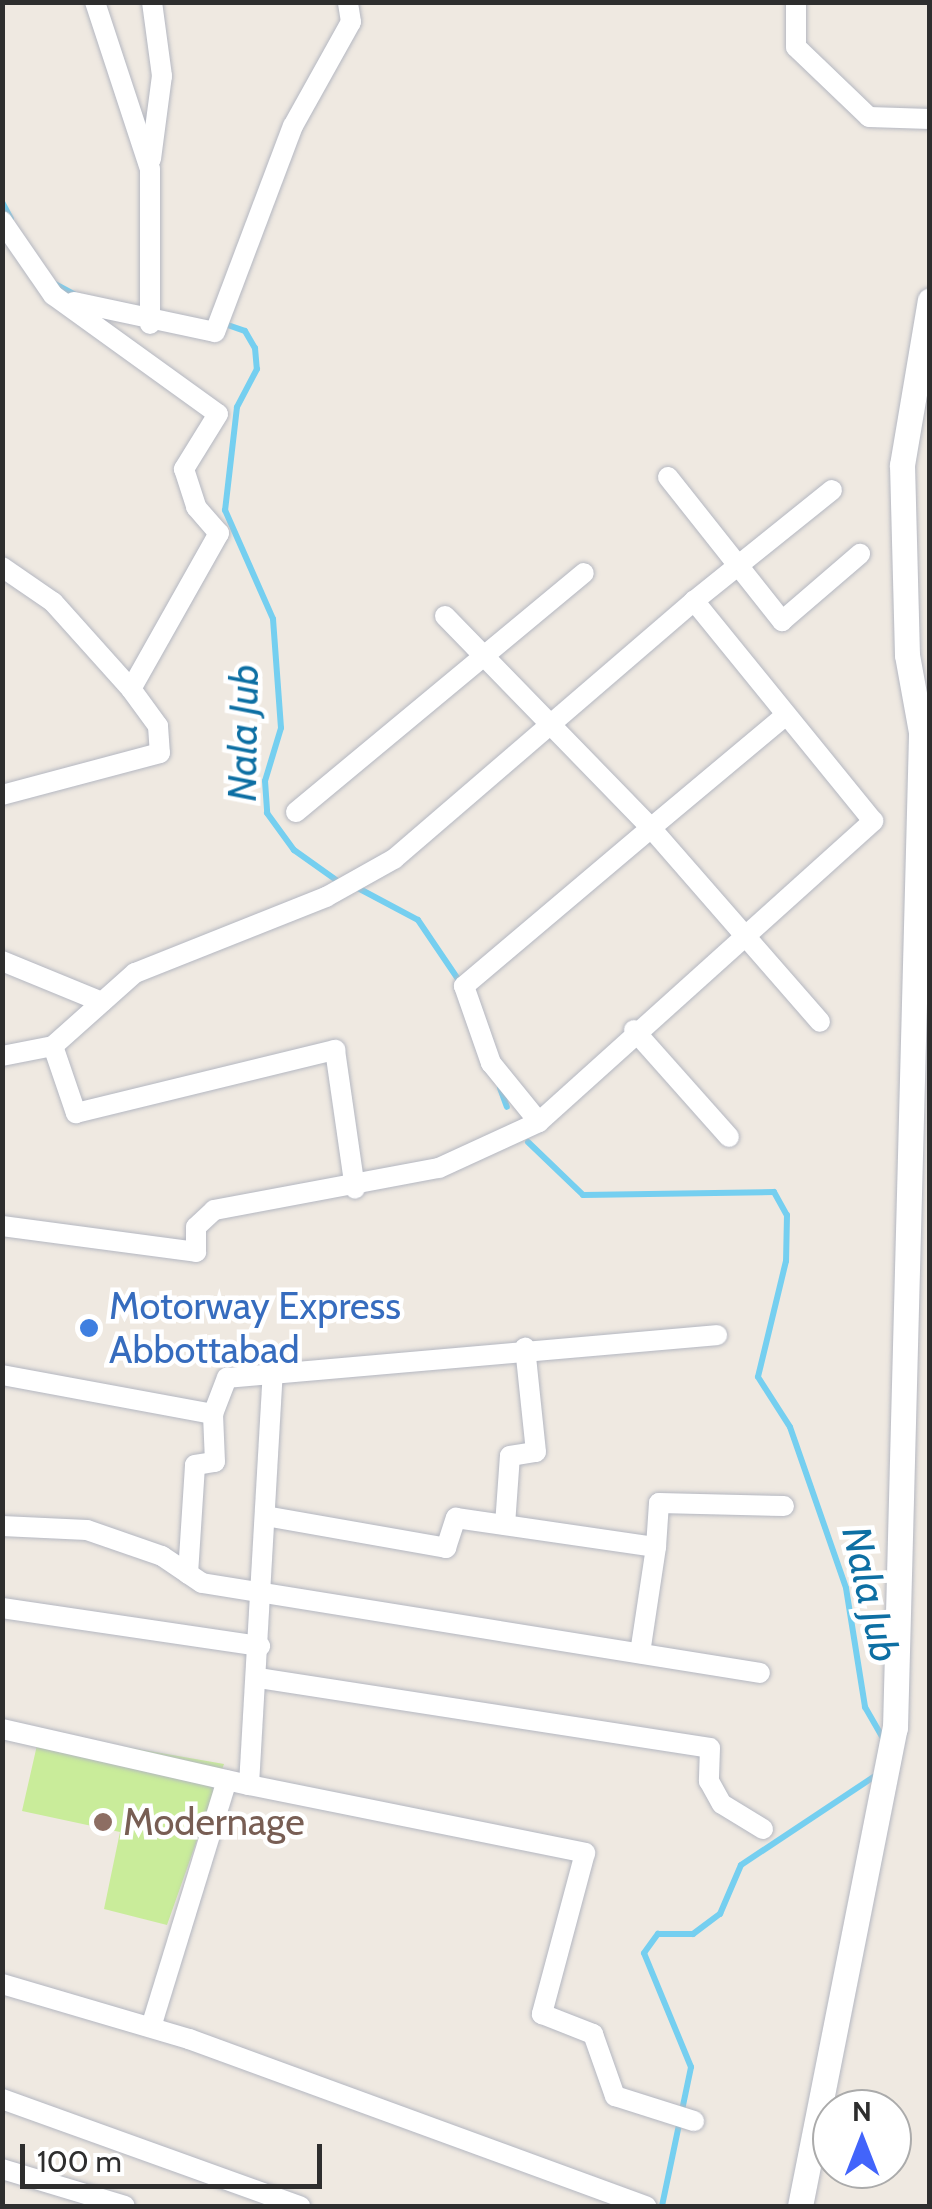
<!DOCTYPE html>
<style>
body{margin:0}
#map{position:relative;width:932px;height:2209px;overflow:hidden;background:#efe9e1;font-family:Cabin,sans-serif}
div>[style]{position:absolute}
.pitch>*{inset:0;background:#c9ec9a}
.stream>*{height:6px;margin:-3px;padding:0 3px;transform-origin:3px;border-radius:3px;background:#75cff0}
.roads{filter:drop-shadow(0 0 2px #b4b7c1) drop-shadow(0 0 2px #b4b7c1)}
.minor>*{height:20px;margin:-10px;padding:0 10px;transform-origin:10px;border-radius:10px;background:#fff}
.tertiary>*{height:25px;margin:-12.5px;padding:0 12.5px;transform-origin:12.5px;border-radius:12.5px;background:#fff}
.dots>*{width:28px;height:28px;translate:-50% -50%;box-sizing:border-box;border:5px solid #fff;border-radius:50%}
span{translate:-50% -50%;white-space:nowrap;text-align:center;line-height:1.15;-webkit-text-stroke:9px #fff;paint-order:stroke}
.shop-label{font-size:38px;color:#366cbe}
.left{translate:0 -50%;text-align:left}
.education-label{font-size:38px;color:#785e54}
.water-label{font-size:40px;color:#0d6fa3;font-style:italic}
.frame{position:absolute;inset:0;border:5px solid #2e2e2e;pointer-events:none}
.north{position:absolute;left:812px;top:2089px;width:100px;height:100px;box-sizing:border-box;background:#fff;border:2px solid #ababab;border-radius:50%;rotate:0deg;font-size:28px;font-weight:700;line-height:40px;text-align:center;color:#2e2e2e}
.north::after{content:'';display:block;margin:auto;width:35px;height:45px;background:#4264fb;clip-path:polygon(50% 0,100% 100%,50% 72%,0 100%)}
.scale{position:absolute;left:20px;top:2144px;width:302px;height:45px;box-sizing:border-box;border:5px solid #2e2e2e;border-top:0;padding-left:12px;font-size:30px;line-height:35px;white-space:nowrap;color:#2e2e2e;-webkit-text-stroke:8px #fff;paint-order:stroke}
</style>
<div id="map">
<div class="pitch">
<div style="clip-path:polygon(40px 1732px,224px 1764px,167px 1925px,104px 1909px,120px 1832px,22px 1811px)"></div>
</div>
<div class="stream">
<div style="left:2px;top:202px;width:19px;rotate:62deg"></div>
<div style="left:53px;top:283px;width:27px;rotate:28deg"></div>
<div style="left:222px;top:323px;width:24px;rotate:19deg"></div>
<div style="left:245px;top:331px;width:20px;rotate:60deg"></div>
<div style="left:255px;top:348px;width:21px;rotate:85deg"></div>
<div style="left:257px;top:369px;width:43px;rotate:117.8deg"></div>
<div style="left:237px;top:407px;width:104px;rotate:96.6deg"></div>
<div style="left:225px;top:510px;width:119px;rotate:66.2deg"></div>
<div style="left:273px;top:619px;width:109px;rotate:85.8deg"></div>
<div style="left:281px;top:728px;width:55px;rotate:106.8deg"></div>
<div style="left:265px;top:781px;width:32px;rotate:86deg"></div>
<div style="left:267px;top:813px;width:46px;rotate:53.9deg"></div>
<div style="left:294px;top:850px;width:55px;rotate:35.4deg"></div>
<div style="left:356px;top:887px;width:70px;rotate:28deg"></div>
<div style="left:418px;top:920px;width:75px;rotate:55.9deg"></div>
<div style="left:500px;top:1088px;width:20px;rotate:70deg"></div>
<div style="left:528px;top:1142px;width:76px;rotate:43.9deg"></div>
<div style="left:583px;top:1195px;width:191px;rotate:-0.9deg"></div>
<div style="left:774px;top:1192px;width:26px;rotate:61deg"></div>
<div style="left:787px;top:1215px;width:46px;rotate:91.2deg"></div>
<div style="left:786px;top:1261px;width:119px;rotate:103.6deg"></div>
<div style="left:758px;top:1377px;width:59px;rotate:57.4deg"></div>
<div style="left:790px;top:1427px;width:170px;rotate:70.8deg"></div>
<div style="left:846px;top:1588px;width:121px;rotate:80.9deg"></div>
<div style="left:865px;top:1707px;width:38px;rotate:60deg"></div>
<div style="left:662px;top:2206px;width:142px;rotate:-78.2deg"></div>
<div style="left:691px;top:2067px;width:123px;rotate:-112.4deg"></div>
<div style="left:644px;top:1953px;width:24px;rotate:-54deg"></div>
<div style="left:658px;top:1934px;width:35px"></div>
<div style="left:693px;top:1934px;width:34px;rotate:-37deg"></div>
<div style="left:720px;top:1914px;width:53px;rotate:-66.8deg"></div>
<div style="left:741px;top:1865px;width:164px;rotate:-33.6deg"></div>
</div>
<div class="roads">
<div class="minor">
<div style="left:95px;top:2px;width:176px;rotate:71.8deg"></div>
<div style="left:150px;top:169px;width:155px;rotate:90deg"></div>
<div style="left:796px;top:2px;width:45px;rotate:90deg"></div>
<div style="left:796px;top:47px;width:101px;rotate:43.8deg"></div>
<div style="left:869px;top:117px;width:61px;rotate:1.9deg"></div>
<div style="left:151px;top:159px;width:84px;rotate:-82.5deg"></div>
<div style="left:162px;top:76px;width:75px;rotate:-97.7deg"></div>
<div style="left:2px;top:221px;width:90px;rotate:55.4deg"></div>
<div style="left:53px;top:295px;width:203px;rotate:35.8deg"></div>
<div style="left:218px;top:414px;width:65px;rotate:121.7deg"></div>
<div style="left:184px;top:469px;width:40px;rotate:72deg"></div>
<div style="left:196px;top:507px;width:35px;rotate:49deg"></div>
<div style="left:219px;top:533px;width:179px;rotate:119.4deg"></div>
<div style="left:74px;top:302px;width:144px;rotate:12deg"></div>
<div style="left:215px;top:332px;width:220px;rotate:-69.3deg"></div>
<div style="left:293px;top:126px;width:119px;rotate:-60.9deg"></div>
<div style="left:351px;top:22px;width:20px;rotate:-99deg"></div>
<div style="left:668px;top:477px;width:184px;rotate:51.6deg"></div>
<div style="left:782px;top:621px;width:103px;rotate:-40.7deg"></div>
<div style="left:2px;top:567px;width:62px;rotate:34.5deg"></div>
<div style="left:53px;top:602px;width:117px;rotate:48.1deg"></div>
<div style="left:131px;top:689px;width:46px;rotate:53.9deg"></div>
<div style="left:158px;top:726px;width:27px;rotate:86deg"></div>
<div style="left:160px;top:753px;width:163px;rotate:165.1deg"></div>
<div style="left:445px;top:616px;width:296px;rotate:45.8deg"></div>
<div style="left:651px;top:828px;width:245px;rotate:139.8deg"></div>
<div style="left:464px;top:986px;width:82px;rotate:70.7deg"></div>
<div style="left:491px;top:1063px;width:76px;rotate:50.9deg"></div>
<div style="left:786px;top:715px;width:176px;rotate:140.1deg"></div>
<div style="left:651px;top:828px;width:257px;rotate:48.9deg"></div>
<div style="left:296px;top:812px;width:374px;rotate:-39.7deg"></div>
<div style="left:2px;top:961px;width:108px;rotate:22.3deg"></div>
<div style="left:634px;top:1030px;width:143px;rotate:48.4deg"></div>
<div style="left:53px;top:1046px;width:110px;rotate:-41.7deg"></div>
<div style="left:135px;top:973px;width:206px;rotate:-21.7deg"></div>
<div style="left:326px;top:897px;width:78px;rotate:-29.2deg"></div>
<div style="left:394px;top:859px;width:396px;rotate:-40.7deg"></div>
<div style="left:2px;top:1056px;width:52px;rotate:-11.1deg"></div>
<div style="left:53px;top:1046px;width:71px;rotate:71.1deg"></div>
<div style="left:76px;top:1113px;width:267px;rotate:-13.7deg"></div>
<div style="left:335px;top:1050px;width:140px;rotate:81.8deg"></div>
<div style="left:2px;top:1226px;width:196px;rotate:7.6deg"></div>
<div style="left:196px;top:1252px;width:25px;rotate:-90deg"></div>
<div style="left:196px;top:1227px;width:25px;rotate:-43deg"></div>
<div style="left:214px;top:1210px;width:229px;rotate:-10.6deg"></div>
<div style="left:439px;top:1168px;width:110px;rotate:-24.7deg"></div>
<div style="left:539px;top:1122px;width:450px;rotate:-42deg"></div>
<div style="left:873px;top:821px;width:284px;rotate:-129.1deg"></div>
<div style="left:694px;top:601px;width:177px;rotate:-38.8deg"></div>
<div style="left:2px;top:1375px;width:215px;rotate:10.5deg"></div>
<div style="left:213px;top:1414px;width:39px;rotate:-69deg"></div>
<div style="left:227px;top:1378px;width:492px;rotate:-5deg"></div>
<div style="left:271px;top:1517px;width:178px;rotate:10deg"></div>
<div style="left:446px;top:1548px;width:32px;rotate:-72deg"></div>
<div style="left:456px;top:1518px;width:202px;rotate:8.3deg"></div>
<div style="left:656px;top:1547px;width:44px;rotate:-86.1deg"></div>
<div style="left:659px;top:1503px;width:125px;rotate:1.4deg"></div>
<div style="left:505px;top:1525px;width:69px;rotate:-85.9deg"></div>
<div style="left:510px;top:1456px;width:26px;rotate:-9deg"></div>
<div style="left:536px;top:1452px;width:105px;rotate:-96deg"></div>
<div style="left:2px;top:1526px;width:85px;rotate:2.7deg"></div>
<div style="left:87px;top:1530px;width:79px;rotate:19.1deg"></div>
<div style="left:162px;top:1556px;width:48px;rotate:34deg"></div>
<div style="left:202px;top:1583px;width:565px;rotate:9.16deg"></div>
<div style="left:188px;top:1574px;width:109px;rotate:-86.3deg"></div>
<div style="left:195px;top:1465px;width:20px;rotate:-9deg"></div>
<div style="left:215px;top:1462px;width:48px;rotate:-92.4deg"></div>
<div style="left:2px;top:1608px;width:261px;rotate:8.4deg"></div>
<div style="left:640px;top:1653px;width:107px;rotate:-81.4deg"></div>
<div style="left:258px;top:1678px;width:457px;rotate:8.8deg"></div>
<div style="left:710px;top:1748px;width:33px;rotate:92deg"></div>
<div style="left:709px;top:1781px;width:26px;rotate:61deg"></div>
<div style="left:722px;top:1804px;width:48px;rotate:31.4deg"></div>
<div style="left:2px;top:1729px;width:253px;rotate:12.8deg"></div>
<div style="left:249px;top:1785px;width:415px;rotate:-86.7deg"></div>
<div style="left:249px;top:1785px;width:343px;rotate:11.4deg"></div>
<div style="left:585px;top:1853px;width:167px;rotate:105deg"></div>
<div style="left:542px;top:2014px;width:55px;rotate:21.4deg"></div>
<div style="left:593px;top:2034px;width:66px;rotate:70.5deg"></div>
<div style="left:615px;top:2096px;width:83px;rotate:17.6deg"></div>
<div style="left:2px;top:1984px;width:195px;rotate:16.4deg"></div>
<div style="left:189px;top:2039px;width:487px;rotate:20.1deg"></div>
<div style="left:151px;top:2027px;width:258px;rotate:-72.9deg"></div>
<div style="left:2px;top:2099px;width:317px;rotate:19.8deg"></div>
<div style="left:2px;top:2169px;width:128px;rotate:16.7deg"></div>
</div>
<div class="tertiary">
<div style="left:800px;top:2206px;width:487px;rotate:-78.8deg"></div>
<div style="left:895px;top:1728px;width:996px;rotate:-88.5deg"></div>
<div style="left:921px;top:732px;width:78px;rotate:-100.3deg"></div>
<div style="left:907px;top:655px;width:190px;rotate:-91.5deg"></div>
<div style="left:902px;top:465px;width:167px;rotate:-80.4deg"></div>
</div>
</div>
<div class="dots">
<div style="left:89px;top:1328px;background:#3f7fe0"></div>
<div style="left:103px;top:1822px;background:#8d6e63"></div>
</div>
<div class="shop-label">
<span class="left" style="left:109px;top:1328px">Motorway Express<br>Abbottabad</span>
</div>
<div class="education-label">
<span class="left" style="left:123px;top:1822px">Modernage</span>
</div>
<div class="water-label">
<span style="left:243px;top:733px;rotate:-89deg">Nala Jub</span>
<span style="left:871px;top:1594px;rotate:77deg">Nala Jub</span>
</div>
<div class="frame"></div>
<div class="north">N</div>
<div class="scale">100 m</div>
</div>
